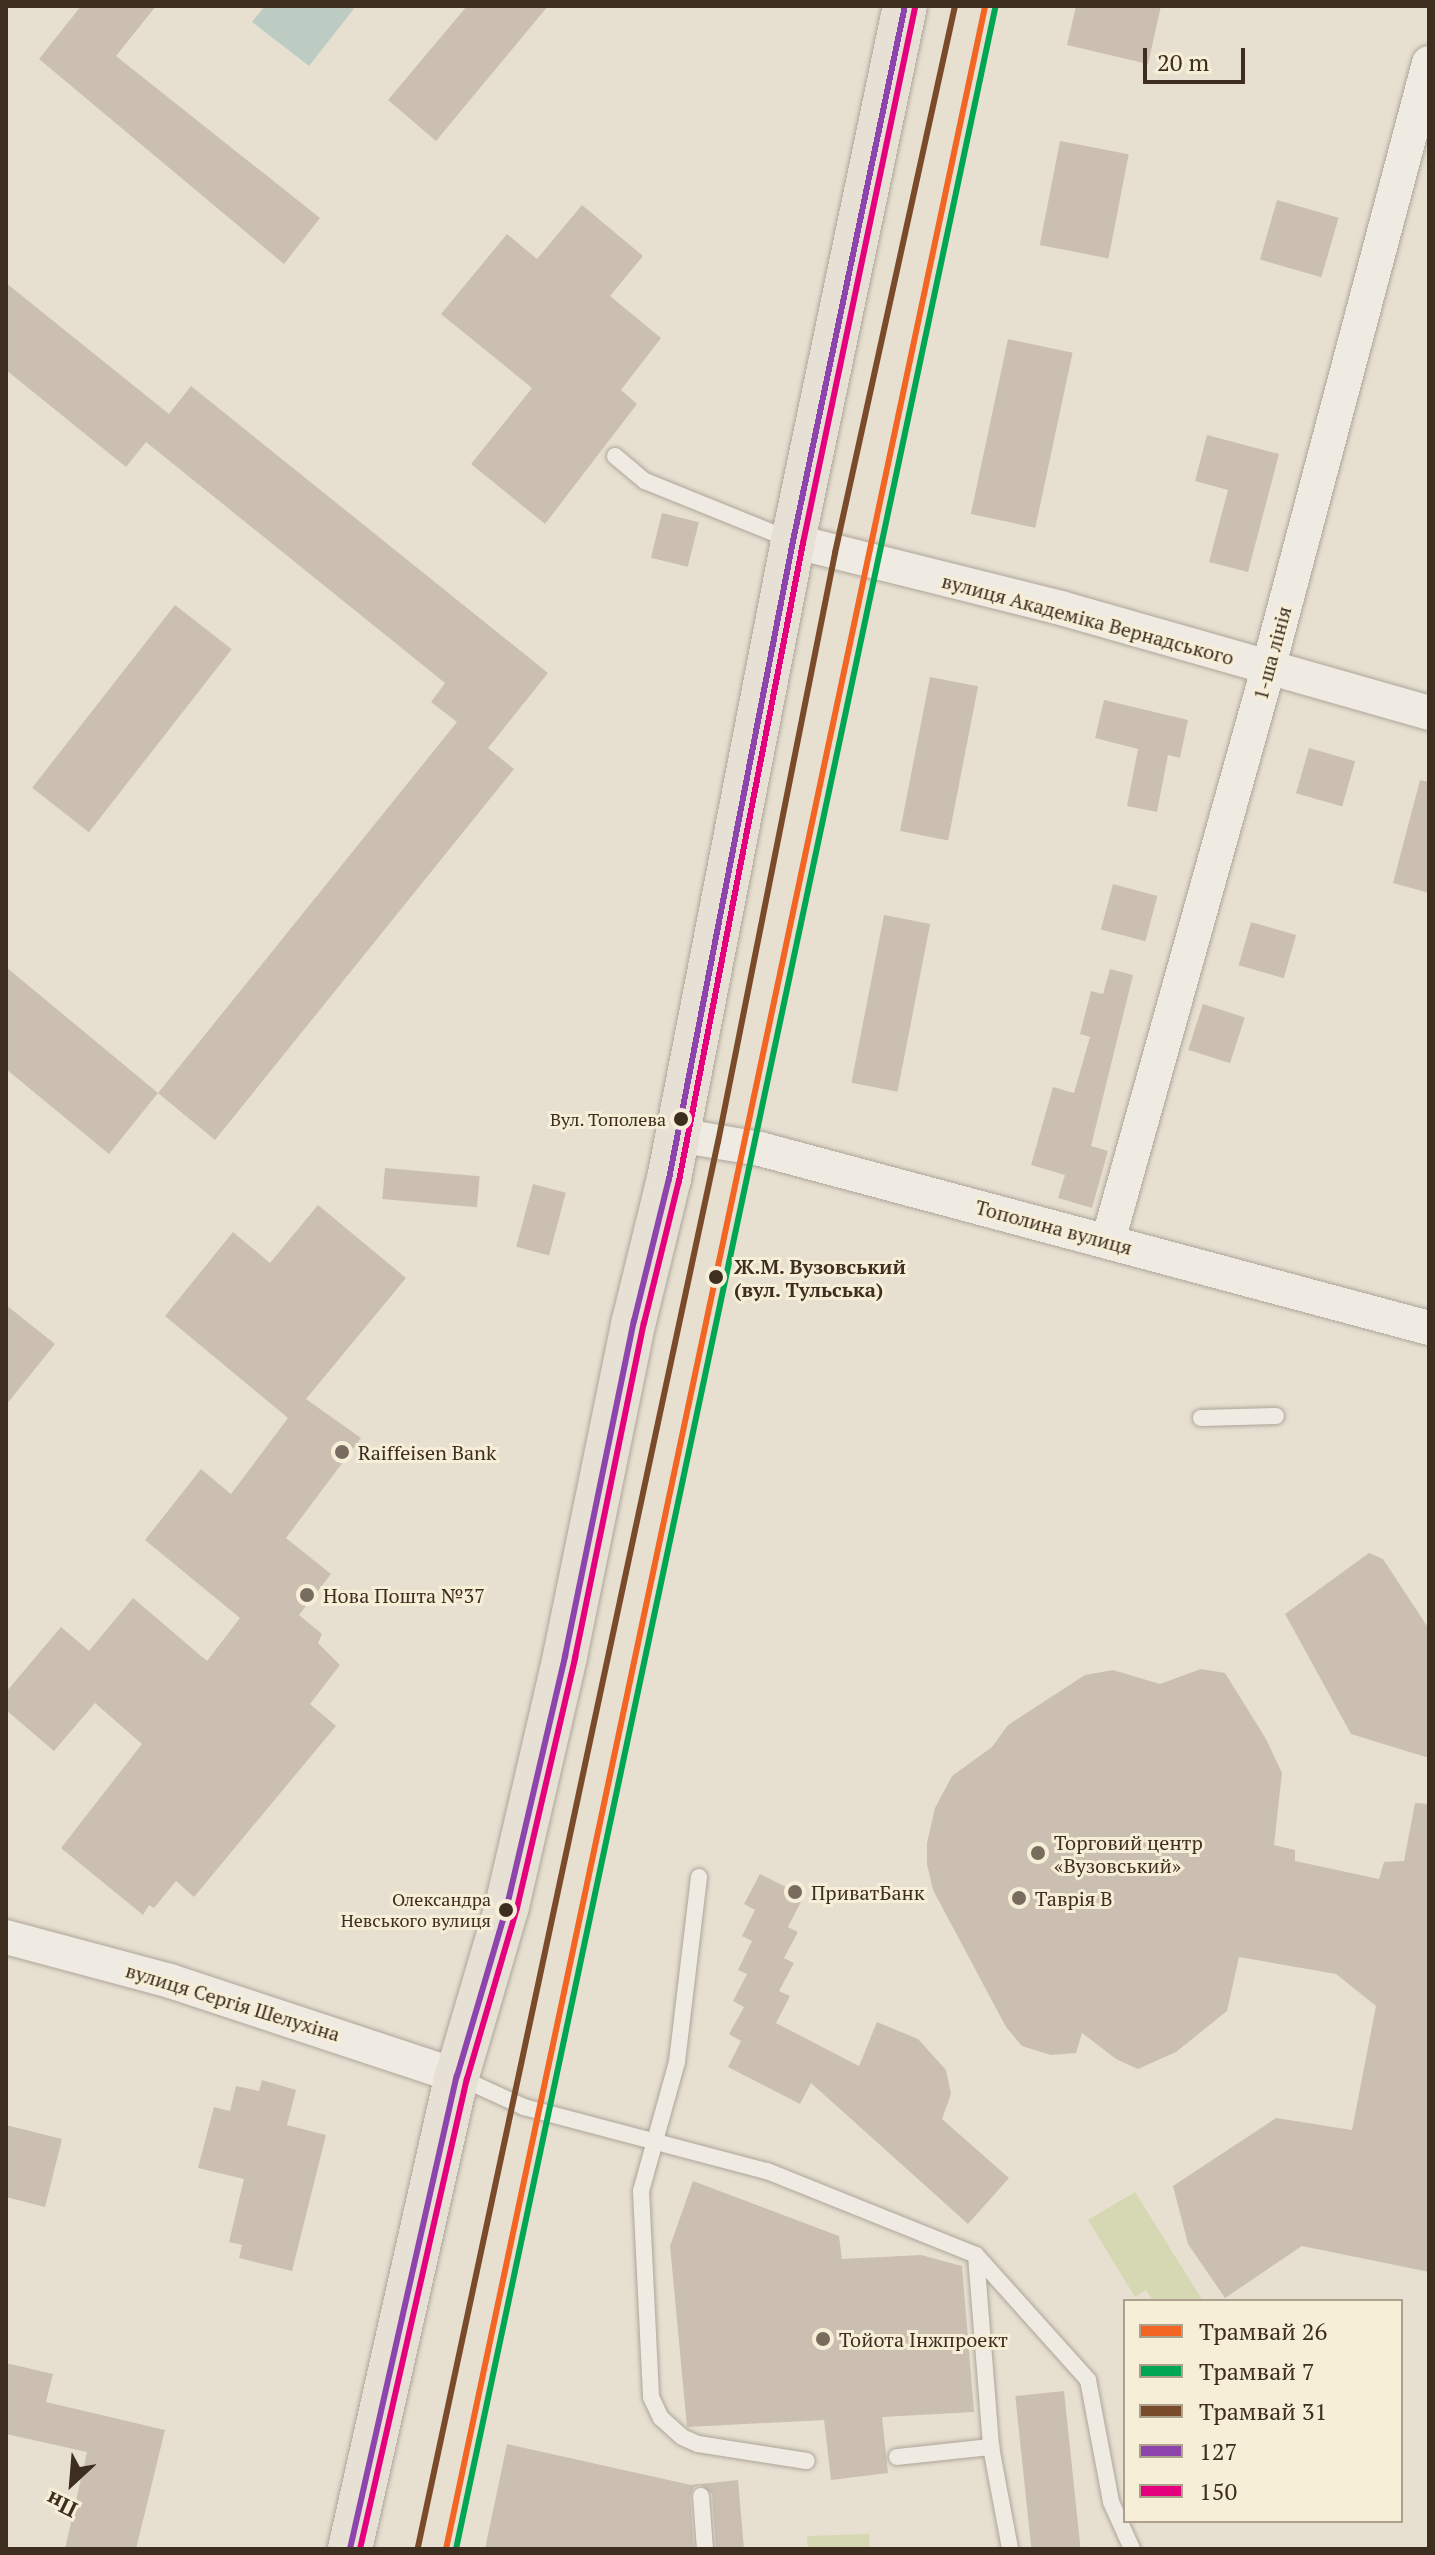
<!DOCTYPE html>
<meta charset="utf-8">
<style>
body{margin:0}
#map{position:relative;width:1435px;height:2555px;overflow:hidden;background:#e7e0d1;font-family:"PT Serif",serif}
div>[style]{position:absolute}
.green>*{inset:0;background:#d6d7b3}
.water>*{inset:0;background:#bcccc2}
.building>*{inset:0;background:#cbbfb2;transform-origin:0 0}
.roads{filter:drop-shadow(0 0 2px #ada599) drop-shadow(0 0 2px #ada599)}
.service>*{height:16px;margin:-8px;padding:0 8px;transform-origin:8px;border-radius:8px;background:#efebe3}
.minor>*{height:34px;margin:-17px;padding:0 17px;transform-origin:17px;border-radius:17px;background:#efebe3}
.primary>*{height:44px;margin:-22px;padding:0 22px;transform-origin:22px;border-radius:22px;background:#e6e1d4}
.bus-1>*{height:6px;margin:-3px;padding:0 3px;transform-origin:3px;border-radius:3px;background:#8e44ad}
.bus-2>*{height:6px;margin:-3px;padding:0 3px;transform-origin:3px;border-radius:3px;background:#e5007d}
.tram-1>*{height:6px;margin:-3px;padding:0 3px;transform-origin:3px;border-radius:3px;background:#f26522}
.tram-2>*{height:6px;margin:-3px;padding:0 3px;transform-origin:3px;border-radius:3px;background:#00a651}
.tram-3>*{height:6px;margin:-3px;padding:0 3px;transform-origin:3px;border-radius:3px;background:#7a4b2a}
.dots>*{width:22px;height:22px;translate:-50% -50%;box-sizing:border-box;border:4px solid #f7eed8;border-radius:50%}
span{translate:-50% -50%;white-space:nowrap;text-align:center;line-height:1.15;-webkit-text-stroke:6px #f7eed8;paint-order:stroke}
.bus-label{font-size:18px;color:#3d2e20}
.right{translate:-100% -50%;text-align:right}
.street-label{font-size:20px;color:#3d2e20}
.stop-label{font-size:20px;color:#3d2e20;font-weight:700}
.left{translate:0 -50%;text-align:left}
.poi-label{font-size:20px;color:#3d2e20}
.frame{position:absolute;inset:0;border:8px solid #3d2e20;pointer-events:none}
.legend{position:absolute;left:1123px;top:2299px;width:280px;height:224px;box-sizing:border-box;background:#f7eed8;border:2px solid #ada18e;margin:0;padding:10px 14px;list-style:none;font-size:24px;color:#3d2e20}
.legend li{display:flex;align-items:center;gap:16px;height:40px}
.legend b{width:40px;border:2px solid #ada18e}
.north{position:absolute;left:32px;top:2443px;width:80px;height:80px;-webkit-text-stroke:6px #f7eed8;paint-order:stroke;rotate:206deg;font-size:22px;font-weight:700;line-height:32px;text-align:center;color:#3d2e20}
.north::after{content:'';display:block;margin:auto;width:28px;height:36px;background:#3d2e20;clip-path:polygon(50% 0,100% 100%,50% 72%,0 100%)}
.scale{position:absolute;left:1143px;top:48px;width:102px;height:36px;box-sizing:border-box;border:4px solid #3d2e20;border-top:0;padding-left:10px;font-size:24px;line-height:28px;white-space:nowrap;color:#3d2e20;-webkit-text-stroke:6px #f7eed8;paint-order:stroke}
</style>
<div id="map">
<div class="green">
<div style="clip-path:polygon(1135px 2192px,1203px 2301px,1153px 2301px,1146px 2290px,1135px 2297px,1088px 2220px)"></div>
<div style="clip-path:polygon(869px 2534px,870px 2549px,808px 2549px,807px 2536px)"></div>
</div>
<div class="water">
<div style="clip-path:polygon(265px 6px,356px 6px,309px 66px,252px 22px)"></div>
</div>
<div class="building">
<div style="clip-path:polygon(81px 6px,156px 6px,116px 56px,320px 218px,284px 264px,39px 59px)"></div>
<div style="clip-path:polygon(467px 6px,548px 6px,436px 141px,388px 100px)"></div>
<div style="clip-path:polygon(1076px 6px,1161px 6px,1148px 64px,1067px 45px)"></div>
<div style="left:1060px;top:141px;width:70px;height:106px;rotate:11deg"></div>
<div style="left:1277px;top:200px;width:64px;height:62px;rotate:16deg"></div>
<div style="clip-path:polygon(582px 205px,643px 256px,610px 296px,661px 338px,621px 390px,637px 404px,545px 524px,471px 464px,532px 388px,441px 314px,507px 234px,537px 259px)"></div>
<div style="clip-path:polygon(6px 283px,169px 414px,191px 386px,548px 673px,488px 748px,514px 769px,215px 1140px,158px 1093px,457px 722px,431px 702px,445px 683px,146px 442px,126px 467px,6px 370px)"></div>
<div style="left:1008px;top:339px;width:66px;height:179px;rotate:12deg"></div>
<div style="clip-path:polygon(1207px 435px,1279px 454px,1248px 572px,1209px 562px,1228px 490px,1195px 481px)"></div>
<div style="left:662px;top:513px;width:38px;height:46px;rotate:14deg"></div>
<div style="left:175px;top:605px;width:72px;height:232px;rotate:38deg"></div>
<div style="left:930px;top:677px;width:49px;height:157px;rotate:11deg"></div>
<div style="clip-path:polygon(1104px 700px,1188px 720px,1180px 758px,1168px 755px,1157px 812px,1127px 806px,1138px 749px,1095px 738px)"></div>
<div style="left:1309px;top:748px;width:48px;height:47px;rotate:16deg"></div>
<div style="clip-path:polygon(1420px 780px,1429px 782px,1429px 893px,1393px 883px)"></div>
<div style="left:1113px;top:884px;width:46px;height:47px;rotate:15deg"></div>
<div style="left:884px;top:915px;width:47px;height:171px;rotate:11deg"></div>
<div style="left:1251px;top:922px;width:47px;height:45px;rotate:16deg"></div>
<div style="clip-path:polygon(6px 967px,158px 1093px,109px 1154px,6px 1069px)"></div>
<div style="clip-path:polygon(1110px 969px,1133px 975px,1091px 1146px,1108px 1151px,1092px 1208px,1058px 1198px,1065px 1175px,1031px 1165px,1053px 1087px,1074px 1093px,1090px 1037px,1080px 1034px,1091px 991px,1103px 994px)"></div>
<div style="left:1203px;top:1004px;width:44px;height:48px;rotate:18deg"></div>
<div style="left:385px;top:1168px;width:95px;height:31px;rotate:5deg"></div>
<div style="left:533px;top:1184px;width:34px;height:65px;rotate:15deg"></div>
<div style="clip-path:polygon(318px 1205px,406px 1278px,306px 1399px,361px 1438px,286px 1538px,331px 1574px,299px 1615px,322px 1634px,318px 1643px,340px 1665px,310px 1704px,336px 1726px,194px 1897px,176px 1881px,154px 1908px,149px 1905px,143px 1915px,61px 1848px,142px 1744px,95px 1703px,54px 1751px,6px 1710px,6px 1692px,61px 1627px,89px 1651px,133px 1598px,207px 1661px,240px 1618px,145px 1540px,201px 1469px,231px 1494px,288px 1418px,165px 1316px,233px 1232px,270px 1263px)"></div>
<div style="clip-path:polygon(6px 1305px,55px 1344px,6px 1405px)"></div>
<div style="clip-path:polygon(1369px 1553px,1383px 1559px,1429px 1629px,1429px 1758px,1351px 1734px,1285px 1614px)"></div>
<div style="clip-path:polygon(1201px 1669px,1225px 1673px,1266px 1739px,1282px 1773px,1274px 1845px,1295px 1850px,1295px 1861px,1379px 1879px,1384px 1862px,1404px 1861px,1415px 1803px,1429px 1804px,1429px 2272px,1302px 2246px,1225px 2298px,1188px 2244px,1173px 2186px,1276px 2118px,1352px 2130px,1376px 2006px,1336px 1974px,1239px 1957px,1227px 2011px,1176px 2052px,1138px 2069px,1116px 2059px,1082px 2033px,1076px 2053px,1051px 2055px,1022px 2046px,1006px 2027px,933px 1890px,927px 1864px,927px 1843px,935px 1808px,952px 1776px,992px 1747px,1008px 1725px,1085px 1675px,1113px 1670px,1160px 1684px)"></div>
<div style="clip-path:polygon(760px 1874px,804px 1896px,788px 1927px,798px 1932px,784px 1958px,794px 1963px,779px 1991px,790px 1996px,776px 2023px,859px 2066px,877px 2022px,918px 2039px,946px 2070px,951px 2094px,942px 2119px,1009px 2178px,968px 2224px,811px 2083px,800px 2104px,728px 2067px,741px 2041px,729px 2034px,744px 2007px,733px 2001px,747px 1974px,738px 1970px,752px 1941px,742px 1936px,755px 1910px,744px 1904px)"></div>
<div style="clip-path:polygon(262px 2080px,296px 2090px,287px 2125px,326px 2135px,292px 2271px,239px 2258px,242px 2245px,229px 2242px,244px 2179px,198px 2168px,214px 2107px,230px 2111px,236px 2086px,259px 2091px)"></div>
<div style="clip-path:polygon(6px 2125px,62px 2139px,45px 2207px,6px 2197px)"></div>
<div style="clip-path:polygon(693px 2181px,839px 2236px,842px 2259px,921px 2255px,962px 2266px,974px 2412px,882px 2417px,888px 2473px,831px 2480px,824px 2420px,687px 2427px,670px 2246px)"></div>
<div style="clip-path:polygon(6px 2363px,53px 2374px,46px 2402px,165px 2430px,136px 2549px,65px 2549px,87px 2452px,6px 2434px)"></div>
<div style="left:1064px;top:2391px;width:159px;height:49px;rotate:84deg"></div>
<div style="clip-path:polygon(507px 2444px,691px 2485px,738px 2480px,744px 2549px,716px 2549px,712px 2494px,701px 2485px,694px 2487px,690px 2496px,694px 2549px,485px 2549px)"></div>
</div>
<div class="roads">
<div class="service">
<div style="left:615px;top:456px;width:39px;rotate:40deg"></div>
<div style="left:645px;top:481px;width:157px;rotate:22deg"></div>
<div style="left:1201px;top:1418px;width:75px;rotate:-1.5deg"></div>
<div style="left:699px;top:1877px;width:186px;rotate:96.8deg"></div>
<div style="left:677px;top:2062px;width:134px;rotate:105.6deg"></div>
<div style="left:641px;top:2191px;width:206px;rotate:87.2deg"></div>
<div style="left:651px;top:2397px;width:23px;rotate:65deg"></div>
<div style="left:661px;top:2418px;width:28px;rotate:42deg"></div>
<div style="left:682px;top:2437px;width:17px;rotate:24deg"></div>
<div style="left:698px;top:2444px;width:110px;rotate:8.9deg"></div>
<div style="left:459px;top:2077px;width:72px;rotate:24.8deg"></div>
<div style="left:524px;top:2107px;width:251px;rotate:14.8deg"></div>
<div style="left:767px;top:2171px;width:225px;rotate:21.9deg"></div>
<div style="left:976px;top:2255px;width:168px;rotate:48.1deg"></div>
<div style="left:1088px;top:2380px;width:124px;rotate:79.3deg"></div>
<div style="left:1111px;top:2502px;width:51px;rotate:65.9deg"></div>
<div style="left:976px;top:2255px;width:193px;rotate:85.5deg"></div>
<div style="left:991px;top:2447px;width:104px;rotate:79.4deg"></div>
<div style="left:897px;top:2457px;width:95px;rotate:-6.1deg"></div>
<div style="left:701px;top:2496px;width:53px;rotate:85.7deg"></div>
</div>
<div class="minor">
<div style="left:793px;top:541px;width:276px;rotate:14deg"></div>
<div style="left:1061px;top:608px;width:383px;rotate:15.9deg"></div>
<div style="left:678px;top:1135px;width:83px;rotate:9.7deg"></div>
<div style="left:760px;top:1149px;width:693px;rotate:14.98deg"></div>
<div style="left:1108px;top:1241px;width:594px;rotate:-74.37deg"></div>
<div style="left:1268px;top:669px;width:627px;rotate:-75.12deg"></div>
<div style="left:6px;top:1937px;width:170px;rotate:15deg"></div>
<div style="left:170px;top:1981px;width:302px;rotate:18.3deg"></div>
</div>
<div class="primary">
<div style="left:350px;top:2549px;width:485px;rotate:-77.3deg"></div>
<div style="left:457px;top:2076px;width:177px;rotate:-73.6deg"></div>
<div style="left:507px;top:1906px;width:257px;rotate:-76.9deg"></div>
<div style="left:565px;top:1656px;width:342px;rotate:-78.4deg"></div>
<div style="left:634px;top:1321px;width:146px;rotate:-76.2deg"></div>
<div style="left:669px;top:1179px;width:650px;rotate:-79deg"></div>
<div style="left:793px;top:541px;width:547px;rotate:-78.18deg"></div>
</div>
</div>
<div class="bus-1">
<div style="left:350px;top:2549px;width:485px;rotate:-77.3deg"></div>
<div style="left:457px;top:2076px;width:177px;rotate:-73.6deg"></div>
<div style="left:507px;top:1906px;width:257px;rotate:-76.9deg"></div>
<div style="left:565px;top:1656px;width:342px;rotate:-78.4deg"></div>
<div style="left:634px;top:1321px;width:146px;rotate:-76.2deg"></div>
<div style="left:669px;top:1179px;width:650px;rotate:-79deg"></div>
<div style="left:793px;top:541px;width:547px;rotate:-78.18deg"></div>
</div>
<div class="bus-2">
<div style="left:360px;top:2549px;width:482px;rotate:-77.2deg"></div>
<div style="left:467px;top:2079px;width:178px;rotate:-73.7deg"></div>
<div style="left:517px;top:1908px;width:257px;rotate:-76.9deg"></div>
<div style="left:575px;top:1658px;width:342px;rotate:-78.4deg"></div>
<div style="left:644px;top:1323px;width:146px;rotate:-76.2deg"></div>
<div style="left:679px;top:1181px;width:650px;rotate:-79deg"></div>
<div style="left:803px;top:543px;width:547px;rotate:-78.18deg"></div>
</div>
<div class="tram-1">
<div style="left:446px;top:2549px;width:2599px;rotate:-78.03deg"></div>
</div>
<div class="tram-2">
<div style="left:456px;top:2549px;width:2598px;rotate:-78.02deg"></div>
</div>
<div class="tram-3">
<div style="left:418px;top:2547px;width:1437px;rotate:-77.95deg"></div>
<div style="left:718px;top:1142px;width:601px;rotate:-78.76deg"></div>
<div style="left:835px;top:553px;width:560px;rotate:-77.63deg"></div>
</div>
<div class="dots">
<div style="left:681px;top:1119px;background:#3d2e20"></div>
<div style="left:716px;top:1277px;background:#3d2e20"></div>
<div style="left:342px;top:1452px;background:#786c5e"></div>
<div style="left:307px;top:1595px;background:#786c5e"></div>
<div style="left:1038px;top:1853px;background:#786c5e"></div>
<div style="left:795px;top:1892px;background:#786c5e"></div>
<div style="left:1019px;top:1898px;background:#786c5e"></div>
<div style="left:506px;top:1910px;background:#3d2e20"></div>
<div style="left:823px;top:2339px;background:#786c5e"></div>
</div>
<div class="bus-label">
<span class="right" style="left:666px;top:1119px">Вул. Тополева</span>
<span class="right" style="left:491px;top:1910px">Олександра<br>Невського вулиця</span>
</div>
<div class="street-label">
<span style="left:1088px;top:619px;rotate:15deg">вулиця Академіка Вернадського</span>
<span style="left:1272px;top:653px;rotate:-75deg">1-ша лінія</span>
<span style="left:1054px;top:1227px;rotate:15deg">Тополина вулиця</span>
<span style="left:233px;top:2002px;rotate:17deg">вулиця Сергія Шелухіна</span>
</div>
<div class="stop-label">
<span class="left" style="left:734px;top:1278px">Ж.М. Вузовський<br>(вул. Тульська)</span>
</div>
<div class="poi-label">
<span class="left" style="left:358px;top:1452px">Raiffeisen Bank</span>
<span class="left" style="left:323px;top:1595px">Нова Пошта №37</span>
<span class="left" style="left:1054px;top:1854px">Торговий центр<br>«Вузовський»</span>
<span class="left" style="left:811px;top:1892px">ПриватБанк</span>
<span class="left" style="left:1035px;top:1898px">Таврія В</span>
<span class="left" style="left:839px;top:2339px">Тойота Інжпроект</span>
</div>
<div class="frame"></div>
<ul class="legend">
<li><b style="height:10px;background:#f26522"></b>Трамвай 26</li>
<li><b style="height:10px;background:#00a651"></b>Трамвай 7</li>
<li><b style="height:10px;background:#7a4b2a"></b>Трамвай 31</li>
<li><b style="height:10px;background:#8e44ad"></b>127</li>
<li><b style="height:10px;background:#e5007d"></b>150</li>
</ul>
<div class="north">Пн</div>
<div class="scale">20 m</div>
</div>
